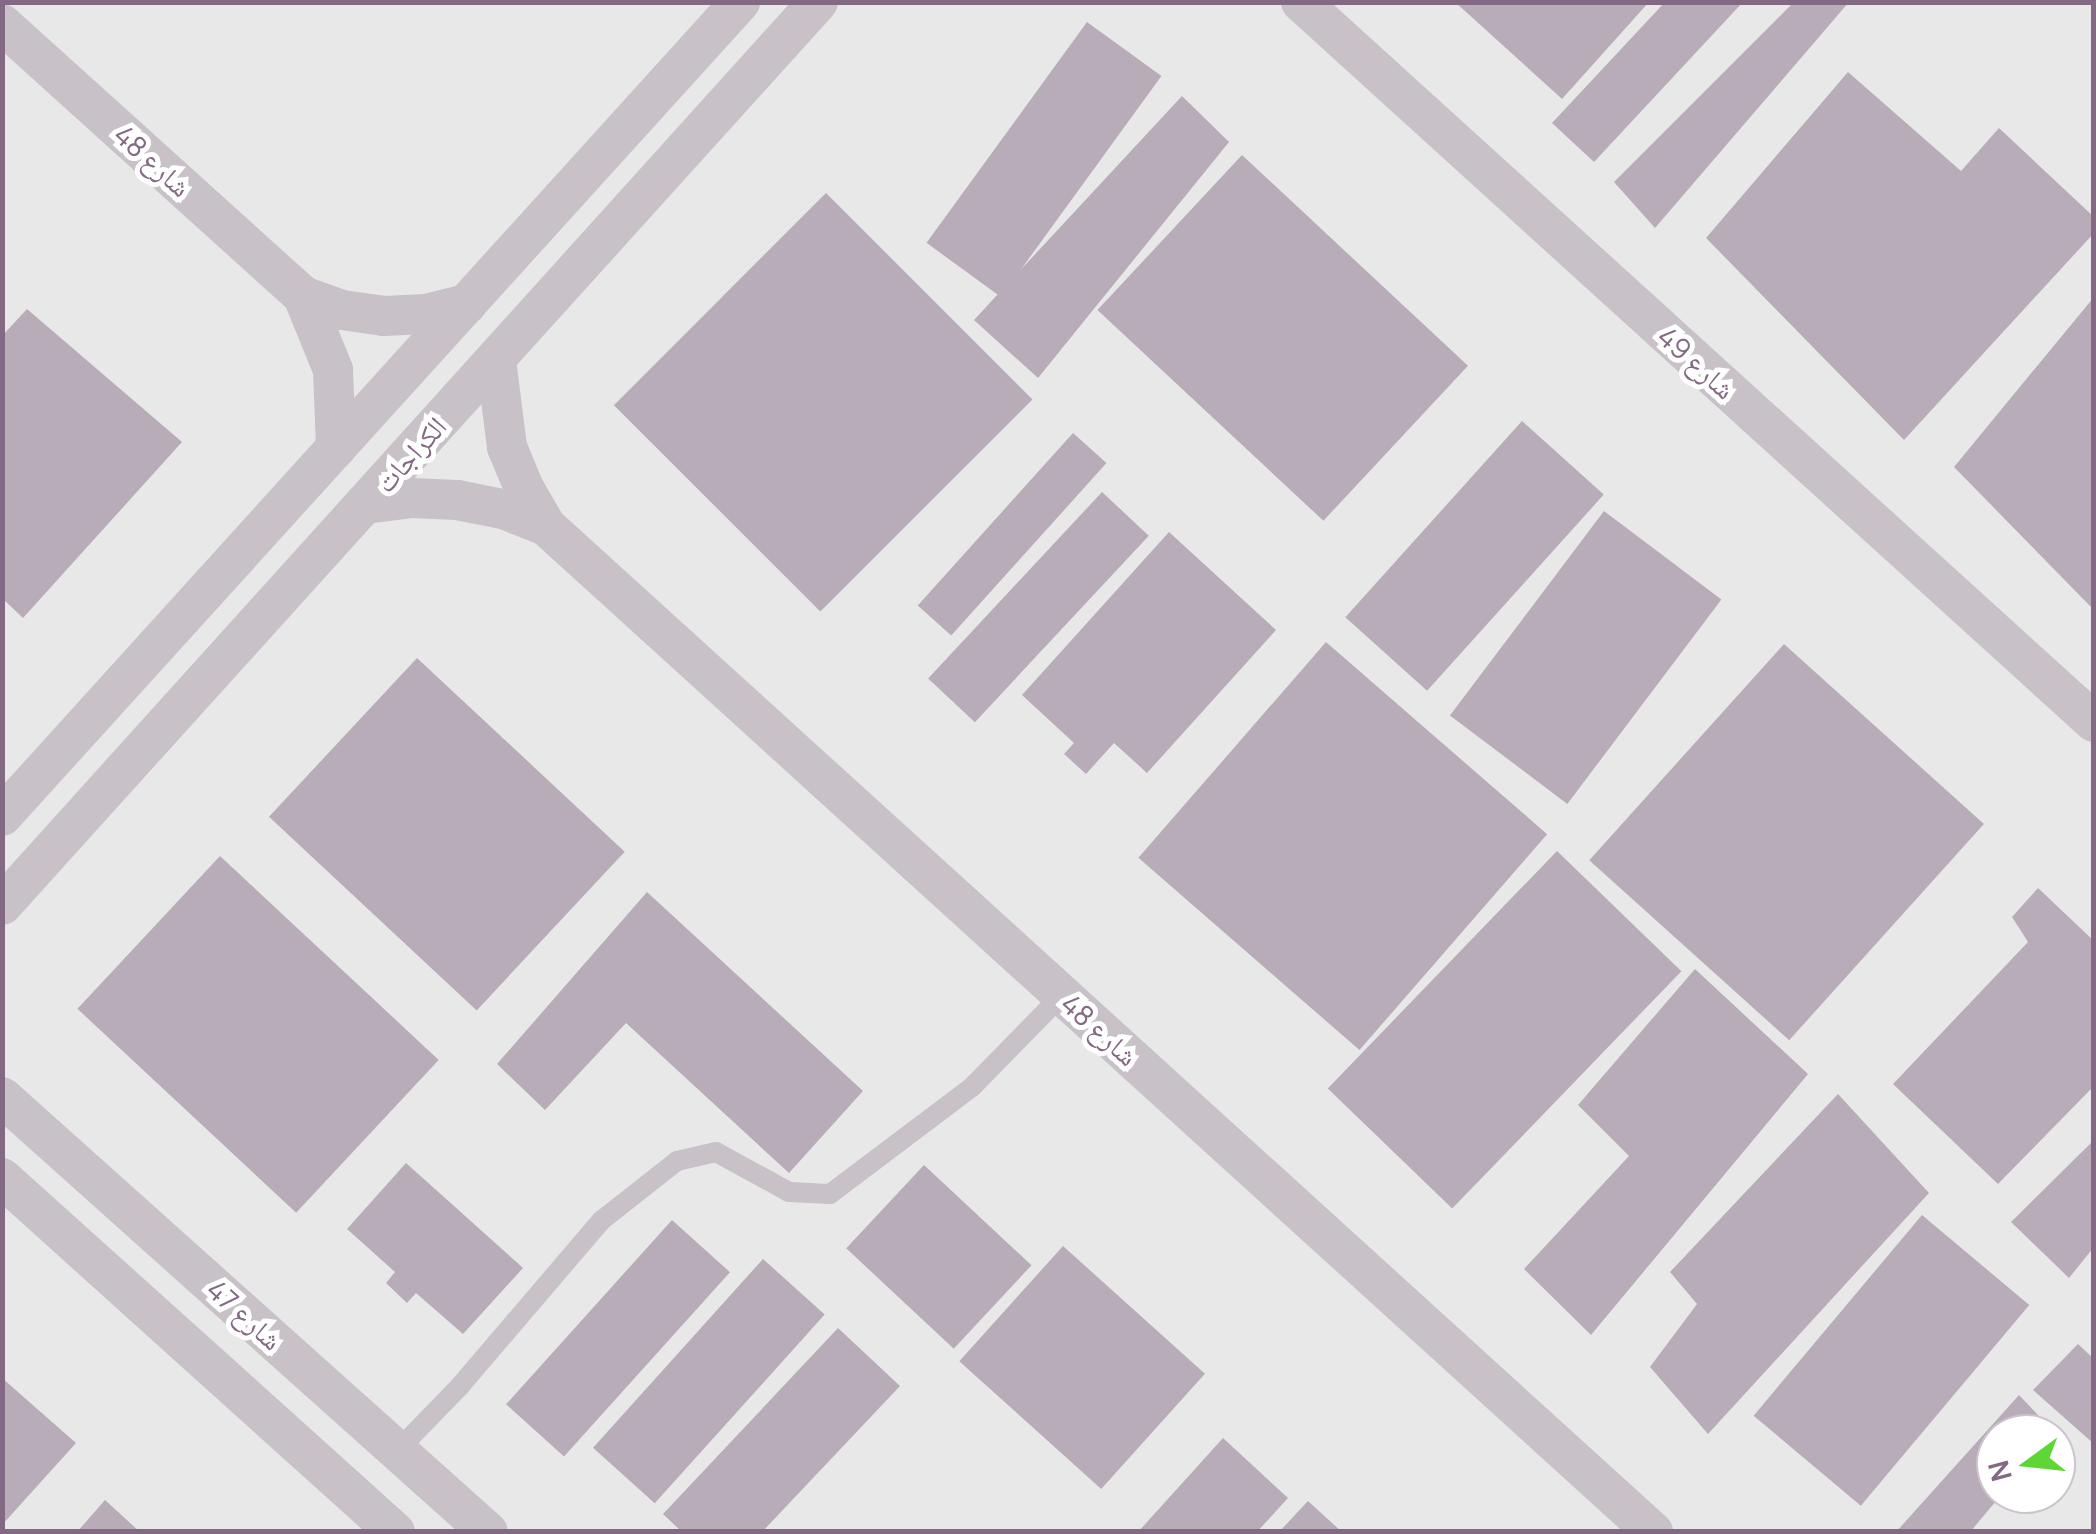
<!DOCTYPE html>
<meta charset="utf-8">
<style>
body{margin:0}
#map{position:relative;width:2096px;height:1534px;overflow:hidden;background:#f5f8f6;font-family:Manrope,"Noto Naskh Arabic",sans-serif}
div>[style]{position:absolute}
.built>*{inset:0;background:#e8e8e9}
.building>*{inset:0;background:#b8acb9;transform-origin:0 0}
.lane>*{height:20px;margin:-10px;padding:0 10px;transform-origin:10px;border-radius:10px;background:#c8c1c8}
.street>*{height:40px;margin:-20px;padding:0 20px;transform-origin:20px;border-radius:20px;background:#c8c1c8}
span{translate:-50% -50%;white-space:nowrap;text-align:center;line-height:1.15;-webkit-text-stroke:10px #fff;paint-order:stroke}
.street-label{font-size:28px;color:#836984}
.frame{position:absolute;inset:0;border:5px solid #836984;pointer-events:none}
.north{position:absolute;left:1976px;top:1414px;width:100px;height:100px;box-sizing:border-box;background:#fff;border:2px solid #cdc3ce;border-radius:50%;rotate:255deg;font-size:28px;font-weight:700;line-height:40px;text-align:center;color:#836984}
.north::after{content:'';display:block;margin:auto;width:35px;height:45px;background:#5ed636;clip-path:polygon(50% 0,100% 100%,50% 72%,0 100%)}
</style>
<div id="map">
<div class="built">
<div style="clip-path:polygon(evenodd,3px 3px,2093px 3px,2093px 1531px,3px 1532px,3px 3px,1996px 1434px,2056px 1434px,2056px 1494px,1996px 1494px,1996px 1434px)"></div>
</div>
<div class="building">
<div style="clip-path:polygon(1455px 2px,1649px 2px,1562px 99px)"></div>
<div style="clip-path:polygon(1665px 2px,1743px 2px,1594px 162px,1552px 123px)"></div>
<div style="clip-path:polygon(1794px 2px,1849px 2px,1655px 228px,1614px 182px)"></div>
<div style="left:1087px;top:22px;width:92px;height:273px;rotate:36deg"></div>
<div style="clip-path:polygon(1848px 72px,1961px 171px,1999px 128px,2094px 217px,2094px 233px,1904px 440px,1706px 238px)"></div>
<div style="clip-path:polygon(1182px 96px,1229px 142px,1038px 378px,974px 320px)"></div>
<div style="left:1242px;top:155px;width:309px;height:212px;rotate:43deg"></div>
<div style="left:826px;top:193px;width:292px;height:300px;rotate:45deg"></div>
<div style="clip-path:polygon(2094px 297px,2094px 610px,1954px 467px)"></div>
<div style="clip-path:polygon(27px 309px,182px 442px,23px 618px,2px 598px,2px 336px)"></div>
<div style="left:1522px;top:421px;width:110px;height:264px;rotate:42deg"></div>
<div style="left:1073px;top:433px;width:45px;height:232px;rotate:42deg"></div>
<div style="left:1102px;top:492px;width:64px;height:255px;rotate:43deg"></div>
<div style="left:1604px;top:511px;width:147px;height:256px;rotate:37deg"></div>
<div style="clip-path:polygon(1169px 532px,1276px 630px,1147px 773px,1114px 743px,1086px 774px,1064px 754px,1074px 743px,1022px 695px)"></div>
<div style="left:1326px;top:642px;width:293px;height:286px;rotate:41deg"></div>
<div style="left:1784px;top:644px;width:269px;height:291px;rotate:42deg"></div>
<div style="left:417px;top:658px;width:284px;height:217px;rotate:43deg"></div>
<div style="left:1557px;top:851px;width:173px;height:330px;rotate:44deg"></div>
<div style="left:220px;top:856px;width:299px;height:209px;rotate:43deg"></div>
<div style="clip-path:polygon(2038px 888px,2094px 941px,2094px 1086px,1998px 1184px,1893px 1084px,2028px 942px,2012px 917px)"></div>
<div style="clip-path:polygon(647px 892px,863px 1091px,789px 1173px,626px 1023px,545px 1110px,497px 1064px)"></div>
<div style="clip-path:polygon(1695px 969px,1808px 1074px,1591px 1335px,1524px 1269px,1629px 1156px,1578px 1105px)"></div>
<div style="clip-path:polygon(1838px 1094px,1929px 1193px,1708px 1434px,1650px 1367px,1697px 1304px,1670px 1272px)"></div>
<div style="clip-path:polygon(2094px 1140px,2094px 1247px,2069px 1278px,2011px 1222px)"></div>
<div style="clip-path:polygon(406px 1163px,523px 1268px,463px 1334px,416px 1293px,407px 1303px,386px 1283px,395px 1272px,347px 1229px)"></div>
<div style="left:924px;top:1165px;width:147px;height:114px;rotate:43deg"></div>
<div style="left:1922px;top:1215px;width:140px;height:262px;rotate:40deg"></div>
<div style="left:672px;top:1220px;width:78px;height:248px;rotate:42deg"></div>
<div style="left:1063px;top:1246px;width:191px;height:155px;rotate:42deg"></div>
<div style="left:763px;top:1259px;width:83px;height:254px;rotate:42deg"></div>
<div style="clip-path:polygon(838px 1328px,900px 1386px,762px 1532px,682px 1532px,663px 1514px)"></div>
<div style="clip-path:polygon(2078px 1344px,2094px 1359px,2094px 1444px,2033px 1390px)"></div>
<div style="clip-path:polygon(2px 1378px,76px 1443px,2px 1525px)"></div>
<div style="clip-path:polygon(2019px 1395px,2056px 1434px,1996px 1434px,1996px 1494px,2002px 1494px,1970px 1532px,1896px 1532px)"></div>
<div style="clip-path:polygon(1223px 1438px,1288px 1498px,1257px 1532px,1138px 1532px)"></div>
<div style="clip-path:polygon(105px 1500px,140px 1532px,77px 1532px)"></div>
<div style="clip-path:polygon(1308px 1501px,1342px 1532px,1279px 1532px)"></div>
</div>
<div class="lane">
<div style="left:398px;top:1450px;width:89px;rotate:-45.9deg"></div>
<div style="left:460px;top:1386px;width:218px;rotate:-49.5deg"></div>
<div style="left:602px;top:1220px;width:95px;rotate:-38.2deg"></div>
<div style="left:677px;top:1161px;width:40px;rotate:-13deg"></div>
<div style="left:716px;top:1152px;width:83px;rotate:28.7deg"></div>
<div style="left:789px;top:1192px;width:41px;rotate:2.8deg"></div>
<div style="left:830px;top:1194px;width:178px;rotate:-37deg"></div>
<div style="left:972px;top:1087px;width:129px;rotate:-45.6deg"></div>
</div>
<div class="street">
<div style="left:1301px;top:2px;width:1071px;rotate:42.24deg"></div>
<div style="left:2px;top:24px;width:406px;rotate:42.1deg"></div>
<div style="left:303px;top:296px;width:80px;rotate:67.9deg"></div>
<div style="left:333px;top:370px;width:78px;rotate:87.8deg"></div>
<div style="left:303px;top:296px;width:41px;rotate:19.7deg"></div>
<div style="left:342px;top:310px;width:42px;rotate:8.1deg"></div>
<div style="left:384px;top:316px;width:42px;rotate:-2.7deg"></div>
<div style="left:426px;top:314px;width:42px;rotate:-13.7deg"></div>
<div style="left:496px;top:360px;width:88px;rotate:82.8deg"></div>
<div style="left:507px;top:447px;width:44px;rotate:67.5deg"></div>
<div style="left:524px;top:488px;width:44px;rotate:59.9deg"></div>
<div style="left:546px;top:526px;width:1496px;rotate:42.26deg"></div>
<div style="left:365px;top:504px;width:46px;rotate:-7.4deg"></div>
<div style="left:411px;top:498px;width:46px;rotate:2.5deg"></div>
<div style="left:457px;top:500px;width:47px;rotate:11.1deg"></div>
<div style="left:503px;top:509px;width:46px;rotate:21.6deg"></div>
<div style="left:2px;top:816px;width:1099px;rotate:-47.8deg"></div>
<div style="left:2px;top:905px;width:1217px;rotate:-47.9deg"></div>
<div style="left:2px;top:1097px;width:652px;rotate:41.83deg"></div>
<div style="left:2px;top:1178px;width:529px;rotate:42.01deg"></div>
</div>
<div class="street-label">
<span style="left:153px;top:160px;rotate:42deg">شارع 48</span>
<span style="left:1697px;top:362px;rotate:42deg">شارع 49</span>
<span style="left:410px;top:454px;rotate:-48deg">الكراجات</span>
<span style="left:1100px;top:1029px;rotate:42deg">شارع 48</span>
<span style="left:245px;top:1314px;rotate:42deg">شارع 47</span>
</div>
<div class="frame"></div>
<div class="north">N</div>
</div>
